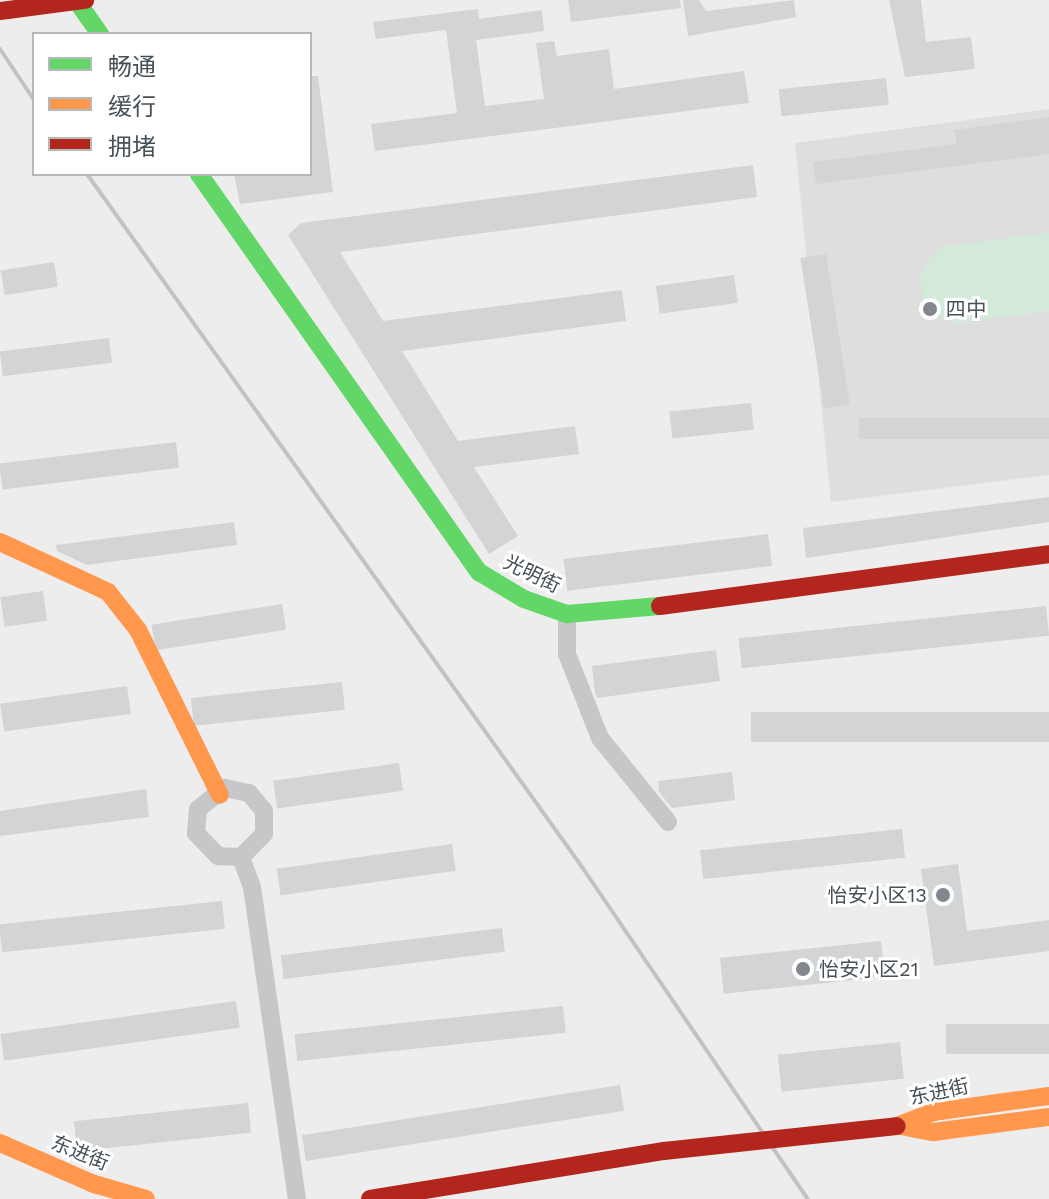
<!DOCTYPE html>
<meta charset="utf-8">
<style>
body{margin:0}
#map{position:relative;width:1049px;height:1199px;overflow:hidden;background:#ededed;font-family:"Work Sans","Noto Sans SC",sans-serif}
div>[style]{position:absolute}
.education>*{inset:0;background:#dfdede}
.green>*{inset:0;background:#d3eadb}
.building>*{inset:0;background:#d3d4d6;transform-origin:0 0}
.street>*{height:18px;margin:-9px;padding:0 9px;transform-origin:9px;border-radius:9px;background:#c5c7c8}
.fast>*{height:18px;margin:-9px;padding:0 9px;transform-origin:9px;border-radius:9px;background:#63d668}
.slow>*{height:18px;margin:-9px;padding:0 9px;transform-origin:9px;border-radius:9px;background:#ff974d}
.jam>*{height:18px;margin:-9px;padding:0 9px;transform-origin:9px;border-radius:9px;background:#b3261e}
.rail>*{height:4px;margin:-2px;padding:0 2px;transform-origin:2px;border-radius:2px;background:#c1c2c3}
.jam-bridge>*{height:18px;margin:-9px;padding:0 9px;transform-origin:9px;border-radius:9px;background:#b3261e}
.dots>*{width:22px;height:22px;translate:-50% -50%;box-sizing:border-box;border:4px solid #fff;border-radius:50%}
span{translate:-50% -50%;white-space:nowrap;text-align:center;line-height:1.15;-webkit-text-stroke:6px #fff;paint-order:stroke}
.poi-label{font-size:20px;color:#475057}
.left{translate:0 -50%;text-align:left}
.right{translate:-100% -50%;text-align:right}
.street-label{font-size:20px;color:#475057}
.legend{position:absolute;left:32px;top:32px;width:280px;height:144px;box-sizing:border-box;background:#fff;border:2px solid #b5b9bc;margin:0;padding:10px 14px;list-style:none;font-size:24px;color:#475057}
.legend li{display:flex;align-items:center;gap:16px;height:40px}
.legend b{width:40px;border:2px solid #b5b9bc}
</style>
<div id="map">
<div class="education">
<div style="clip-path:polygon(1049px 109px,1049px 475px,831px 502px,795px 143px)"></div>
</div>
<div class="green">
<div style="clip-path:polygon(1049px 233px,1049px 311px,956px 323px,931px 312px,923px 301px,920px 275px,935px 252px,947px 246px)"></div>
</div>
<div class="building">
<div style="clip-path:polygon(568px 0,680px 0,681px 8px,571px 22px)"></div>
<div style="clip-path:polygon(683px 0,699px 0,706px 11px,794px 0,796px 17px,688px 36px)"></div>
<div style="clip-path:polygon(889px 0,921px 0,926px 42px,971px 37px,975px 69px,905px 77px)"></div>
<div style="clip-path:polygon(478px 9px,479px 19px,542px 10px,544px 31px,476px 40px,485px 106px,544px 99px,536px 43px,554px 41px,557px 56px,609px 49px,614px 89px,744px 71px,749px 103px,375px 151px,371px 124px,457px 113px,446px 30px,376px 39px,373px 22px)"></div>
<div style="clip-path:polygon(310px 76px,318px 76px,333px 192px,240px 204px,234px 174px,310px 174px)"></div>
<div style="left:886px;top:78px;width:27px;height:108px;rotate:84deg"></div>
<div style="clip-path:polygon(1049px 117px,1049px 154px,816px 184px,813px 162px,957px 144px,954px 130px)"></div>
<div style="clip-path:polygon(753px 165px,757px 197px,340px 252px,383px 321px,622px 290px,626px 321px,402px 351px,458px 441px,575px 426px,579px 454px,474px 467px,518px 536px,489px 554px,288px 235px,301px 223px)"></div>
<div style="left:826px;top:254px;width:152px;height:26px;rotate:81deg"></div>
<div style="left:54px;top:262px;width:25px;height:54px;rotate:81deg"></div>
<div style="left:734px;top:275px;width:28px;height:79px;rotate:82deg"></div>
<div style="left:109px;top:338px;width:25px;height:110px;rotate:83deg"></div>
<div style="left:751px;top:403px;width:27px;height:82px;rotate:84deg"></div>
<div style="left:1049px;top:418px;width:21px;height:190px;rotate:90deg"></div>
<div style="left:176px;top:442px;width:26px;height:178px;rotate:83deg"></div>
<div style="clip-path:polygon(1049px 497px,1049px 522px,806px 558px,803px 528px)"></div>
<div style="clip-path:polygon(234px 522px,237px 545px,87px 565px,57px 551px,56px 545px)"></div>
<div style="left:768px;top:534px;width:32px;height:206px;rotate:83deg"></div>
<div style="left:43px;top:591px;width:30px;height:43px;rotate:82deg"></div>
<div style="left:282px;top:604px;width:26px;height:132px;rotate:81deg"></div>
<div style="left:1046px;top:606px;width:30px;height:309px;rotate:84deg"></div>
<div style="clip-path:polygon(716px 650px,720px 681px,597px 698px,595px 693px,592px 666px)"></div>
<div style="left:342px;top:682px;width:28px;height:152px;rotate:84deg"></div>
<div style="left:127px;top:686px;width:28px;height:128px;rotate:82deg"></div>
<div style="left:1049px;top:712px;width:30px;height:298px;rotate:90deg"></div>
<div style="left:399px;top:763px;width:28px;height:127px;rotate:82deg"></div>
<div style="clip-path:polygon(732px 772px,735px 800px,672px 808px,659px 792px,658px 781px)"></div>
<div style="clip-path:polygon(146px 789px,149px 817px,0 836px,0 811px)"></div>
<div style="left:902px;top:829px;width:29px;height:203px;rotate:84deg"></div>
<div style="left:452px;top:844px;width:27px;height:177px;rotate:82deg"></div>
<div style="clip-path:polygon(958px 864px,967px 931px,1049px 920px,1049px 951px,934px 966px,921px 869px)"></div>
<div style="left:222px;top:901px;width:28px;height:224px;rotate:84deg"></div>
<div style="left:502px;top:928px;width:24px;height:223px;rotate:83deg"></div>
<div style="left:881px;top:941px;width:36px;height:162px;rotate:84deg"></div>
<div style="left:236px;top:1001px;width:27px;height:238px;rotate:82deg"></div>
<div style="left:563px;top:1006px;width:27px;height:270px;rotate:84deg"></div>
<div style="left:1049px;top:1024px;width:30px;height:103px;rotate:90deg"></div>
<div style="left:900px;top:1042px;width:37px;height:123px;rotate:84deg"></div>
<div style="left:620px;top:1085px;width:26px;height:322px;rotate:81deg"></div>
<div style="left:248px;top:1103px;width:30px;height:175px;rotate:84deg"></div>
</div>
<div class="street">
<div style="left:567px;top:614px;width:40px;rotate:90deg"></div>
<div style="left:567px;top:654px;width:90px;rotate:68.6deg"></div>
<div style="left:600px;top:738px;width:108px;rotate:51deg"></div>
<div style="left:225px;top:788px;width:25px;rotate:12deg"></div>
<div style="left:249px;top:793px;width:23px;rotate:50deg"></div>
<div style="left:264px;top:811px;width:23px;rotate:90deg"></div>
<div style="left:264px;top:834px;width:33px;rotate:135deg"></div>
<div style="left:241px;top:857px;width:23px;rotate:-178deg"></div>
<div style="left:218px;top:856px;width:32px;rotate:-134deg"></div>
<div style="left:196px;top:833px;width:24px;rotate:-85deg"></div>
<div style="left:198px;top:809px;width:34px;rotate:-38deg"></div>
<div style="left:241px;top:857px;width:32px;rotate:70deg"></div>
<div style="left:252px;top:887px;width:315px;rotate:81.8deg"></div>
</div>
<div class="fast">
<div style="left:76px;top:0;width:42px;rotate:54.8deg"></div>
<div style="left:199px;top:174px;width:487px;rotate:54.9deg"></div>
<div style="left:479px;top:572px;width:52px;rotate:31deg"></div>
<div style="left:524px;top:599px;width:46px;rotate:19.2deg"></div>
<div style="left:567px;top:614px;width:93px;rotate:-4.9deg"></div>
</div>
<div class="slow">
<div style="left:0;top:542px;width:119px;rotate:24.8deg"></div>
<div style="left:108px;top:592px;width:48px;rotate:51.7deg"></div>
<div style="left:138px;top:630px;width:184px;rotate:63.6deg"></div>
<div style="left:897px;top:1126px;width:39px;rotate:-21deg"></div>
<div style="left:933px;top:1112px;width:117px;rotate:-7.9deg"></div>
<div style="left:901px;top:1126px;width:33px;rotate:11deg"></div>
<div style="left:933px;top:1132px;width:117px;rotate:-7.4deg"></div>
<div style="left:0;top:1143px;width:103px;rotate:23.6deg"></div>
<div style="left:94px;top:1184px;width:54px;rotate:16.1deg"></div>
</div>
<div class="jam">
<div style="left:0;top:11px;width:86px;rotate:-7.4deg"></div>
<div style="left:660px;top:606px;width:392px;rotate:-7.6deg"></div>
<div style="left:370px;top:1199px;width:298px;rotate:-9.3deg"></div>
</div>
<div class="rail">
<div style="left:0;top:49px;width:61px;rotate:56.3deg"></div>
<div style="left:87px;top:174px;width:852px;rotate:54.46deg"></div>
<div style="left:582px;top:867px;width:402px;rotate:55.8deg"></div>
</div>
<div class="jam-bridge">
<div style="left:664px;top:1151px;width:234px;rotate:-6.1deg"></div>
</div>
<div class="dots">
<div style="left:930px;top:309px;background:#81878c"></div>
<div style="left:943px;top:895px;background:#81878c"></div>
<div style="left:803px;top:969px;background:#81878c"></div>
</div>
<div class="poi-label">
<span class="left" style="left:946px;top:309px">四中</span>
<span class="right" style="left:927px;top:895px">怡安小区13</span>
<span class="left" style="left:819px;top:969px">怡安小区21</span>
</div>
<div class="street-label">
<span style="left:532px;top:574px;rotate:26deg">光明街</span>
<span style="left:939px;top:1092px;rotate:-12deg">东进街</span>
<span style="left:80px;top:1153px;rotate:22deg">东进街</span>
</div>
<ul class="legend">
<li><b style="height:10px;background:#63d668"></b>畅通</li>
<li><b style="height:10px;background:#ff974d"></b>缓行</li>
<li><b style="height:10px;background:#b3261e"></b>拥堵</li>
</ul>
</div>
